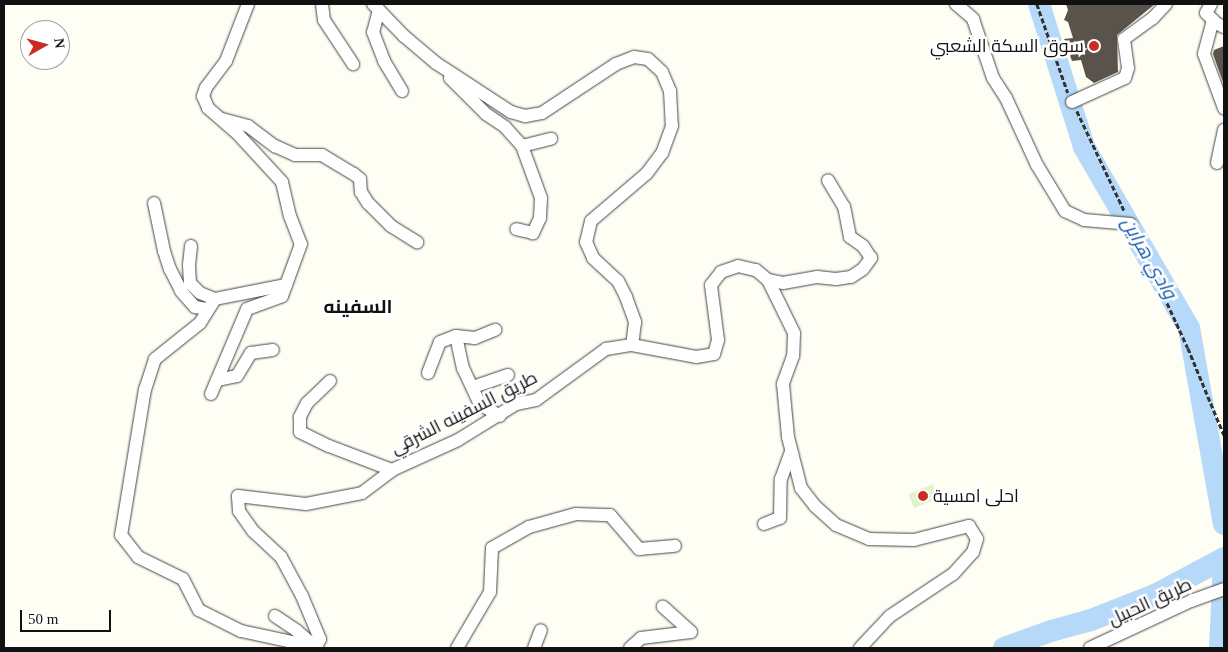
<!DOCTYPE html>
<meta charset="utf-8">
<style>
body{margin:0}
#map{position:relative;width:1228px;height:652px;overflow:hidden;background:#fffef4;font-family:"Times New Roman",Cairo,serif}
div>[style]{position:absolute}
.pitch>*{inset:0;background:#e1f3cd;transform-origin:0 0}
.river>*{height:22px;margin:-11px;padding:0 11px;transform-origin:11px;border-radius:11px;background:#b6d8f9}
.building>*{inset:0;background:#5a534c}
.path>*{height:2.5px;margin-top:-1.25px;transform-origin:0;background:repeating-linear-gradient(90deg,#333 0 5px,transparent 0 7.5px)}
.roads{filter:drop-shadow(0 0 1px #444) drop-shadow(0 0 1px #444)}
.minor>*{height:12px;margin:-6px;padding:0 6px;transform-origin:6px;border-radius:6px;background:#fff}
.dots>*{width:14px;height:14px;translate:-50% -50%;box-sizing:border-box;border:2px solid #fff;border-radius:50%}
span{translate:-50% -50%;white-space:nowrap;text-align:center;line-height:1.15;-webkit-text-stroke:5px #fff;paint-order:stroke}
.poi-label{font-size:18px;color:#111}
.right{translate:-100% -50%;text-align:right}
.left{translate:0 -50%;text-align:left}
.street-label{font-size:18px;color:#111}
.water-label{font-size:19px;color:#1155ab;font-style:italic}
.neighbourhood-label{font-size:19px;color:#111;font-weight:700}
.frame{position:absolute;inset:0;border:5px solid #111;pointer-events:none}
.north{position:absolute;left:20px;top:20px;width:50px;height:50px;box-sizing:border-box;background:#fff;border:1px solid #a0a0a0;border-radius:50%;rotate:83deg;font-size:14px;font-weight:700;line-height:20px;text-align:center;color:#111}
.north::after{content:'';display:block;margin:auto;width:18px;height:22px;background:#ca2d20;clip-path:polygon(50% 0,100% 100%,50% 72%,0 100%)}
.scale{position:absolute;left:20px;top:610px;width:91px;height:22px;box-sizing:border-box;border:2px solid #111;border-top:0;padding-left:6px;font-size:15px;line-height:18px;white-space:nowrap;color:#111;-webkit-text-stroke:4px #fff;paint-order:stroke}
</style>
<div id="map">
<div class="pitch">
<div style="left:933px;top:484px;width:15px;height:27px;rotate:67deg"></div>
</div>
<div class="river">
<div style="left:1039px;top:4px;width:150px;rotate:72.5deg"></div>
<div style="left:1084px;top:147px;width:209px;rotate:59.9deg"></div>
<div style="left:1189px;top:328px;width:199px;rotate:79.9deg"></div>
<div style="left:1004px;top:648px;width:50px;rotate:-19.9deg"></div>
<div style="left:1051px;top:631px;width:41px;rotate:-15.4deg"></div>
<div style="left:1091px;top:620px;width:71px;rotate:-21.5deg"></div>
<div style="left:1157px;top:594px;width:76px;rotate:-28.2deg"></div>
<div style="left:1220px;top:648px;width:86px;rotate:-87.3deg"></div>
</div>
<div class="building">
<div style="clip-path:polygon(1066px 4px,1155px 4px,1117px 35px,1118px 72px,1094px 83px,1086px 77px,1081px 60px,1072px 61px,1064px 39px,1073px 38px,1068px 22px,1064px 20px,1068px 10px)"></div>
<div style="clip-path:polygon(1224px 46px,1224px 85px,1213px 54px,1214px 50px)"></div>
</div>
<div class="path">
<div style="left:1037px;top:4px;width:94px;rotate:70.8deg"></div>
<div style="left:1077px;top:111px;width:112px;rotate:64.6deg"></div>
<div style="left:1136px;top:235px;width:124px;rotate:65.3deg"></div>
<div style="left:1188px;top:348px;width:94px;rotate:67.5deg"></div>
</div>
<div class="roads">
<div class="minor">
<div style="left:248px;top:4px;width:61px;rotate:111.1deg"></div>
<div style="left:226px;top:61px;width:34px;rotate:127deg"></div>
<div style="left:206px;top:88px;width:9px;rotate:111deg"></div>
<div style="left:203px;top:96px;width:13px;rotate:67deg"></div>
<div style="left:208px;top:108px;width:37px;rotate:41deg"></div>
<div style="left:236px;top:132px;width:68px;rotate:47.4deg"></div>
<div style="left:282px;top:182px;width:35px;rotate:77deg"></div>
<div style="left:290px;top:216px;width:30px;rotate:69deg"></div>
<div style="left:301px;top:244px;width:44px;rotate:110.1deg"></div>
<div style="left:286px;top:285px;width:72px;rotate:168.8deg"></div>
<div style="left:215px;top:299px;width:28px;rotate:122deg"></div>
<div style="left:200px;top:323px;width:58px;rotate:141.3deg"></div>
<div style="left:155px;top:359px;width:32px;rotate:108deg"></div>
<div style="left:145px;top:389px;width:148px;rotate:99.3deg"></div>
<div style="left:121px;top:535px;width:28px;rotate:52deg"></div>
<div style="left:138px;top:557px;width:50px;rotate:26.1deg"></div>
<div style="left:183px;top:579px;width:35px;rotate:63deg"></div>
<div style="left:199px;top:610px;width:47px;rotate:26.6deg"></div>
<div style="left:241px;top:631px;width:77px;rotate:12deg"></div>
<div style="left:316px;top:647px;width:9px;rotate:-63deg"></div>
<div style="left:320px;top:639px;width:47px;rotate:-112.7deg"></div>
<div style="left:302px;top:596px;width:44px;rotate:-118.3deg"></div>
<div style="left:281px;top:557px;width:38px;rotate:-137deg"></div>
<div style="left:253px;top:531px;width:24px;rotate:-125deg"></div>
<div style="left:239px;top:511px;width:15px;rotate:-94deg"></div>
<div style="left:238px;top:496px;width:68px;rotate:6.7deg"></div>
<div style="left:306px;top:504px;width:57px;rotate:-11.1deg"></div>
<div style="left:362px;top:493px;width:38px;rotate:-37deg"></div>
<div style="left:392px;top:470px;width:72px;rotate:-24.4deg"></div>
<div style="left:458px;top:440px;width:68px;rotate:-31.8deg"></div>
<div style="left:516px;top:404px;width:20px;rotate:-11deg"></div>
<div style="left:536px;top:400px;width:87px;rotate:-36.1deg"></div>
<div style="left:606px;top:349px;width:26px;rotate:-9deg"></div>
<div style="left:632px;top:345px;width:65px;rotate:10.6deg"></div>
<div style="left:696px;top:357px;width:18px;rotate:-9deg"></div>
<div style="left:714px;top:354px;width:15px;rotate:-74deg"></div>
<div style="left:718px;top:340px;width:55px;rotate:-97.3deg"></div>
<div style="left:711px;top:285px;width:16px;rotate:-52deg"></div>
<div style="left:721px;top:272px;width:18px;rotate:-19deg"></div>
<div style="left:738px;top:266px;width:18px;rotate:13deg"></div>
<div style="left:756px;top:270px;width:16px;rotate:40deg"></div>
<div style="left:768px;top:280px;width:59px;rotate:63.9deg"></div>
<div style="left:794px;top:333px;width:23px;rotate:92deg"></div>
<div style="left:793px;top:356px;width:30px;rotate:110deg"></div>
<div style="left:783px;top:384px;width:53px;rotate:84.6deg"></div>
<div style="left:788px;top:437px;width:53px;rotate:75.7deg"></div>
<div style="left:801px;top:488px;width:23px;rotate:52deg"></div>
<div style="left:815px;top:506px;width:28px;rotate:42deg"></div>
<div style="left:836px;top:525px;width:36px;rotate:23deg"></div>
<div style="left:869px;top:539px;width:45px;rotate:1.3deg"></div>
<div style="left:914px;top:540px;width:57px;rotate:-14.3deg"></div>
<div style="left:969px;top:526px;width:15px;rotate:58deg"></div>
<div style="left:977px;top:539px;width:14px;rotate:107deg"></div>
<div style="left:973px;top:552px;width:30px;rotate:132deg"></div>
<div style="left:953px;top:574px;width:76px;rotate:146.3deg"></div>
<div style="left:890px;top:616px;width:44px;rotate:133.2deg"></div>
<div style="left:322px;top:4px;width:16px;rotate:83deg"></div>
<div style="left:324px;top:20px;width:53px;rotate:56.6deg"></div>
<div style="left:373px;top:4px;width:45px;rotate:45.9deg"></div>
<div style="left:404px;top:36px;width:42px;rotate:40.2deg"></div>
<div style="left:436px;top:63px;width:90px;rotate:33.2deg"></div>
<div style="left:511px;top:112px;width:15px;rotate:16deg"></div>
<div style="left:525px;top:116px;width:17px;rotate:-10deg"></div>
<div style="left:542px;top:113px;width:89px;rotate:-33.5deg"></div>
<div style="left:616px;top:64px;width:19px;rotate:-21deg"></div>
<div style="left:634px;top:57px;width:14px;rotate:8deg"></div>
<div style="left:648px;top:59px;width:19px;rotate:43deg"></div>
<div style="left:662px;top:72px;width:21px;rotate:67deg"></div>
<div style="left:670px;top:91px;width:35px;rotate:87deg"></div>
<div style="left:672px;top:126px;width:29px;rotate:110deg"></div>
<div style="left:662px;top:153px;width:26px;rotate:127deg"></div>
<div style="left:646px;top:174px;width:72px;rotate:139.5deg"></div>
<div style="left:591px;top:221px;width:22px;rotate:103deg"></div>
<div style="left:586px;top:242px;width:17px;rotate:66deg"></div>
<div style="left:593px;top:258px;width:34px;rotate:43deg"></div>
<div style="left:618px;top:281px;width:18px;rotate:63deg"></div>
<div style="left:626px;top:297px;width:27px;rotate:70deg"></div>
<div style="left:635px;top:322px;width:23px;rotate:97deg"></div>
<div style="left:956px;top:4px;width:23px;rotate:41deg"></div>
<div style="left:973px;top:19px;width:62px;rotate:71.3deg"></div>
<div style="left:993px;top:78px;width:24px;rotate:57deg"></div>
<div style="left:1006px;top:98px;width:74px;rotate:65.2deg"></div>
<div style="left:1037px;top:165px;width:54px;rotate:58.7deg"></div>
<div style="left:1065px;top:211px;width:21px;rotate:25deg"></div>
<div style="left:1084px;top:220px;width:47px;rotate:4.9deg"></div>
<div style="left:1211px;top:4px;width:10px;rotate:119deg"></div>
<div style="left:1206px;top:13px;width:14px;rotate:45deg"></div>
<div style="left:1216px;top:23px;width:9px;rotate:27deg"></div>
<div style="left:379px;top:10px;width:23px;rotate:105deg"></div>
<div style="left:373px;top:32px;width:31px;rotate:69deg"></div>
<div style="left:384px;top:61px;width:35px;rotate:59deg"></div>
<div style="left:1213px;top:20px;width:35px;rotate:105deg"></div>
<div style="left:1204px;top:54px;width:58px;rotate:69.7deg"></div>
<div style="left:450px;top:78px;width:51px;rotate:45deg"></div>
<div style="left:486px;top:114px;width:23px;rotate:34deg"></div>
<div style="left:505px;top:127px;width:25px;rotate:48deg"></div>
<div style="left:522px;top:146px;width:55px;rotate:69.9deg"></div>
<div style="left:541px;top:198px;width:20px;rotate:93deg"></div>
<div style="left:540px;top:218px;width:17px;rotate:115deg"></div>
<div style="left:533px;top:233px;width:17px;rotate:-167deg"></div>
<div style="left:1072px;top:102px;width:58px;rotate:-24.4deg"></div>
<div style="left:1125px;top:78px;width:10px;rotate:-73deg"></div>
<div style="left:1128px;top:68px;width:29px;rotate:-98deg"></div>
<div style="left:1124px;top:39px;width:36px;rotate:-36deg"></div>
<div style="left:1153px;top:18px;width:19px;rotate:-47deg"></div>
<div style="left:222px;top:119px;width:27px;rotate:15deg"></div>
<div style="left:248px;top:126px;width:34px;rotate:37deg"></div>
<div style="left:275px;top:146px;width:22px;rotate:24deg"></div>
<div style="left:295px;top:155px;width:27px"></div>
<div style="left:322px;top:155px;width:37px;rotate:31deg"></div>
<div style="left:354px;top:174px;width:8px;rotate:40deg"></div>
<div style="left:360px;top:179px;width:13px;rotate:86deg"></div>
<div style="left:361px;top:192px;width:13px;rotate:58deg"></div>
<div style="left:368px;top:203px;width:33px;rotate:45deg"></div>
<div style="left:391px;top:226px;width:31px;rotate:32deg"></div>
<div style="left:522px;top:146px;width:30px;rotate:-14deg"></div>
<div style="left:1217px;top:163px;width:34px;rotate:-78deg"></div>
<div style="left:154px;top:203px;width:49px;rotate:78.2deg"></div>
<div style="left:164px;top:251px;width:19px;rotate:72deg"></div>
<div style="left:170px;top:269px;width:25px;rotate:63deg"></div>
<div style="left:181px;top:291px;width:21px;rotate:49deg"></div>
<div style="left:195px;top:307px;width:12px;rotate:9deg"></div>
<div style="left:191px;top:246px;width:19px;rotate:96deg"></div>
<div style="left:189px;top:265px;width:18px;rotate:87deg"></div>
<div style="left:190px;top:283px;width:14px;rotate:45deg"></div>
<div style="left:200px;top:293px;width:16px;rotate:22deg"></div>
<div style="left:768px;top:280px;width:15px;rotate:11deg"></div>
<div style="left:783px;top:283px;width:35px;rotate:-10deg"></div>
<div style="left:817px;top:277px;width:19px;rotate:6deg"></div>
<div style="left:836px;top:279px;width:15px;rotate:-8deg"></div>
<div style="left:851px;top:277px;width:14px;rotate:-34deg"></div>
<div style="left:863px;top:269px;width:14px;rotate:-54deg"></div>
<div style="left:871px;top:258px;width:14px;rotate:-124deg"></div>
<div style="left:863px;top:246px;width:16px;rotate:-145deg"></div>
<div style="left:850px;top:237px;width:31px;rotate:-101deg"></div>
<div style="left:844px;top:207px;width:31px;rotate:-121deg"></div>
<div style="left:456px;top:336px;width:19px;rotate:6deg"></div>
<div style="left:475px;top:338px;width:22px;rotate:-22deg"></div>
<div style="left:428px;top:373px;width:33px;rotate:-69deg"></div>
<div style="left:440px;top:342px;width:17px;rotate:-21deg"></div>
<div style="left:456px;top:336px;width:33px;rotate:78deg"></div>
<div style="left:463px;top:368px;width:40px;rotate:65deg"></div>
<div style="left:480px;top:404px;width:23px;rotate:31deg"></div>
<div style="left:217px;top:380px;width:20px;rotate:-11deg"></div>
<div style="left:237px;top:376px;width:27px;rotate:-59deg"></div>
<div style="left:251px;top:353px;width:22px;rotate:-8deg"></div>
<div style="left:330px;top:381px;width:32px;rotate:136deg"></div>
<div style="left:307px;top:403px;width:16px;rotate:117deg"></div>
<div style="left:300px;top:417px;width:15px;rotate:90deg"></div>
<div style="left:300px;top:432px;width:32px;rotate:26deg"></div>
<div style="left:329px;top:446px;width:67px;rotate:20.9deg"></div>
<div style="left:473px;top:387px;width:37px;rotate:-19deg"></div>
<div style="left:211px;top:394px;width:92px;rotate:-67deg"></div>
<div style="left:247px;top:309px;width:37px;rotate:-20deg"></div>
<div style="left:282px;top:296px;width:12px;rotate:-70deg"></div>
<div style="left:764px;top:524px;width:17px;rotate:-21deg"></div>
<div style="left:780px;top:518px;width:39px;rotate:-89deg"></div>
<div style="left:781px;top:479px;width:29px;rotate:-70deg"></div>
<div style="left:275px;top:616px;width:27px;rotate:34deg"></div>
<div style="left:297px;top:631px;width:25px;rotate:40deg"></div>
<div style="left:457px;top:648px;width:65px;rotate:-59.5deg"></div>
<div style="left:490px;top:592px;width:44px;rotate:-87.4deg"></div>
<div style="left:492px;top:548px;width:43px;rotate:-29.6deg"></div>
<div style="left:529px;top:527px;width:49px;rotate:-15.5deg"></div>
<div style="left:576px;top:514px;width:34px;rotate:2deg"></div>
<div style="left:610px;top:515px;width:45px;rotate:49.5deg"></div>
<div style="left:639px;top:549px;width:36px;rotate:-5deg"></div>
<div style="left:534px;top:648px;width:19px;rotate:-69deg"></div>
<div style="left:630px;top:648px;width:15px;rotate:-42deg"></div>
<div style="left:641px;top:638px;width:50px;rotate:-6.8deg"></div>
<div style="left:691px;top:632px;width:38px;rotate:-138deg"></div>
<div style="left:1090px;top:648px;width:111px;rotate:-25deg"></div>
<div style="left:1191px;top:601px;width:35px;rotate:-20deg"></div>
</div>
</div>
<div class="dots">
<div style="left:1094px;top:46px;background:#ca2d20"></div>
<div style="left:923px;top:496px;background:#ca2d20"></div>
</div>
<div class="poi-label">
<span class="right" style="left:1084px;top:46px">سوق السكة الشعبي</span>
<span class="left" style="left:933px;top:496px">احلى امسية</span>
</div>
<div class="street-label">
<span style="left:464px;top:413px;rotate:-27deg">طريق السفينه الشرقي</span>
<span style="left:1150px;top:602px;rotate:-25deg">طريق الحبيل</span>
</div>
<div class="water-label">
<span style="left:1149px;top:258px;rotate:60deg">وادي هراين</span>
</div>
<div class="neighbourhood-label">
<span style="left:358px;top:307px">السفينه</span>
</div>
<div class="frame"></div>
<div class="north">N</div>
<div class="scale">50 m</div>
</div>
